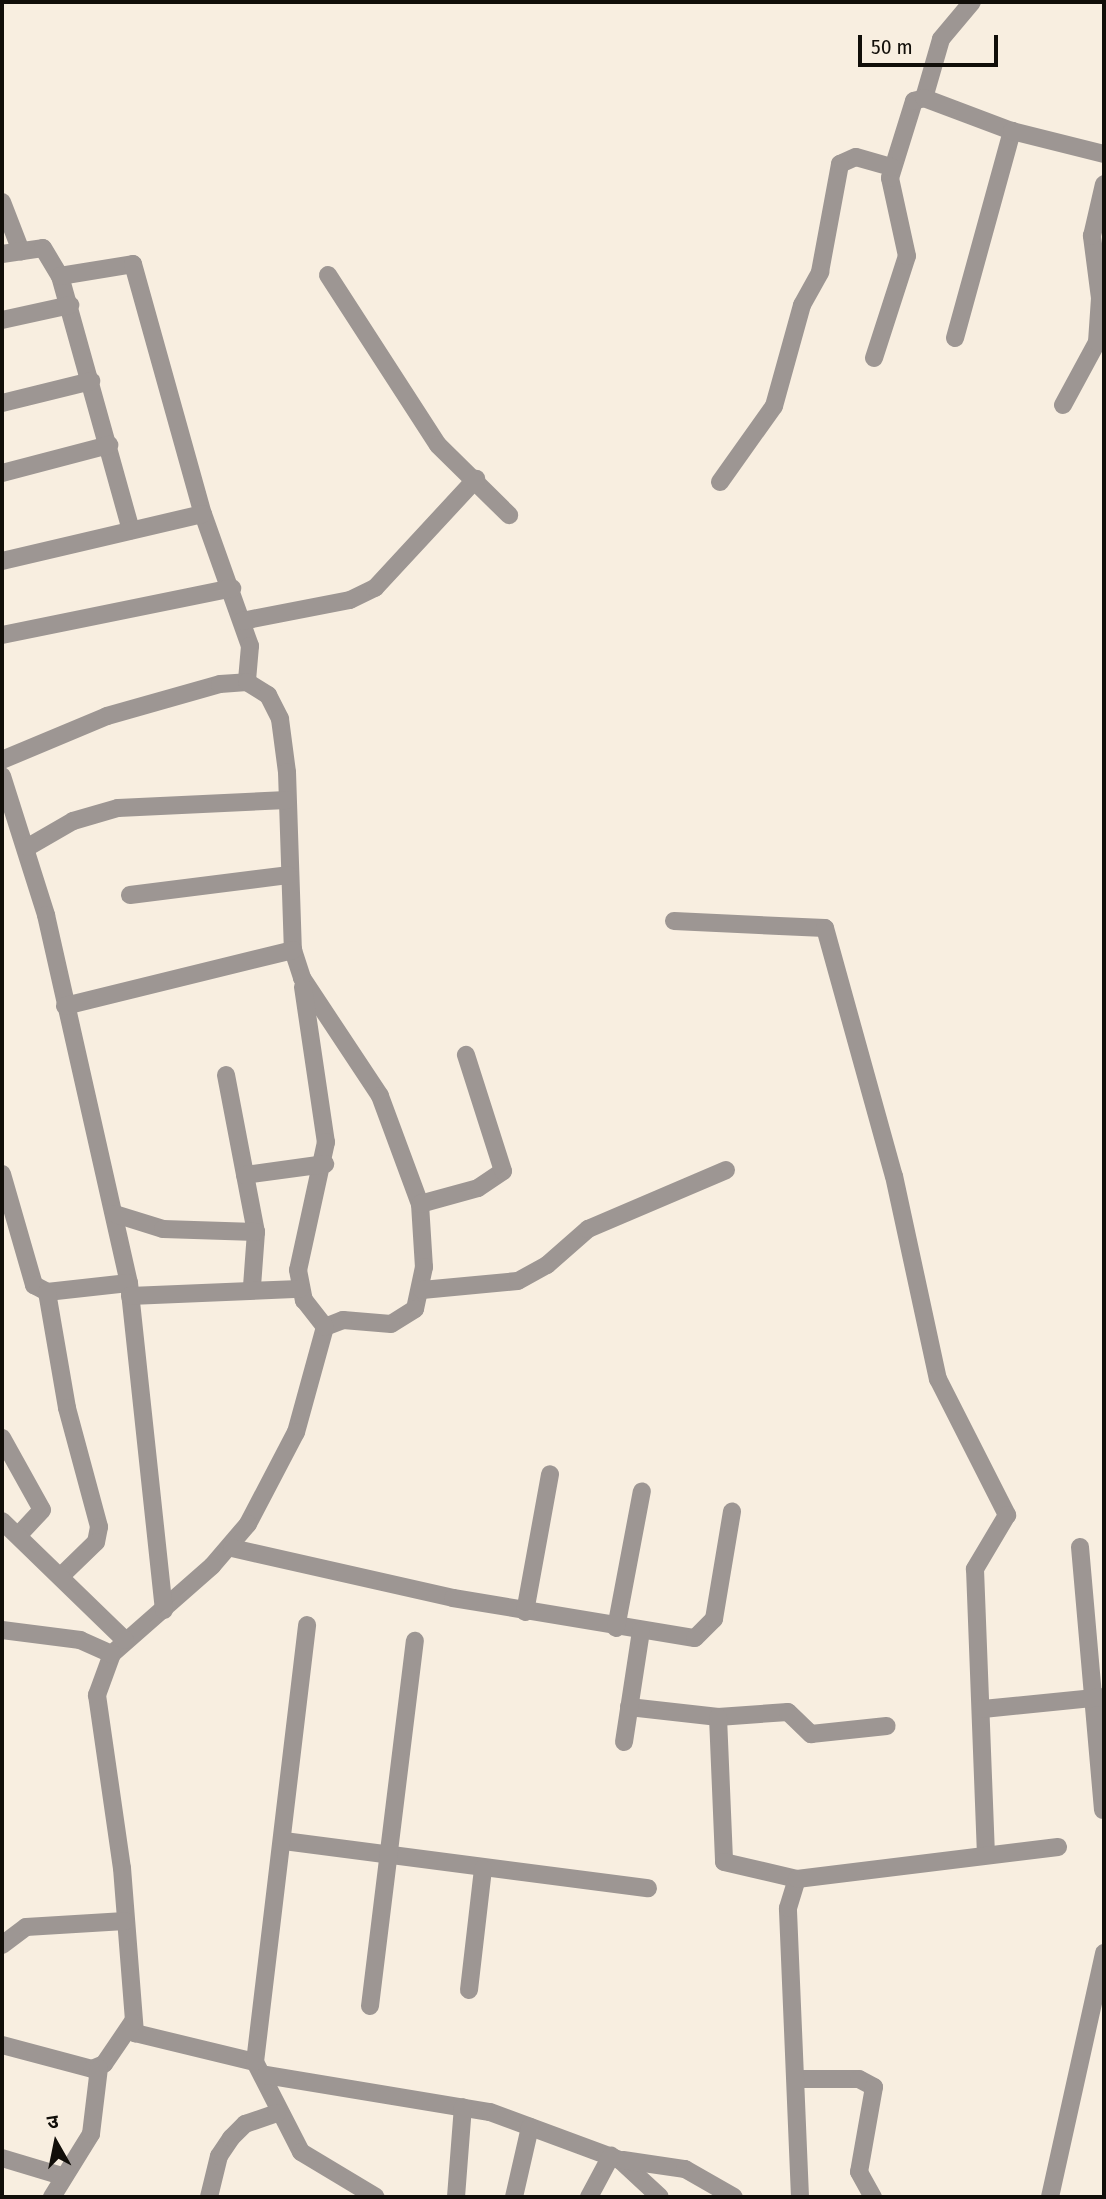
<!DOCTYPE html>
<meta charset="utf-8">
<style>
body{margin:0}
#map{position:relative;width:1106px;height:2199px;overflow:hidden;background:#f8eee0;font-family:"Fira Sans Condensed","Noto Sans Devanagari",sans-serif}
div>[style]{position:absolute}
.minor>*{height:18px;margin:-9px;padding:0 9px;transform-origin:9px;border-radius:9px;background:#9d9693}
span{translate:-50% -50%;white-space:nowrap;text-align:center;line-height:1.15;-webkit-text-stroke:6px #f8eee0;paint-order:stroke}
.frame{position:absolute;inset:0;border:4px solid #110e09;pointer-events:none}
.north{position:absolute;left:21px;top:2108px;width:70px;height:70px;-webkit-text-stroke:5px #f8eee0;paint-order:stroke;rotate:351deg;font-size:19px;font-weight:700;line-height:28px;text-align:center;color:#110e09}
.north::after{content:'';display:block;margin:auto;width:24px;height:32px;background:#110e09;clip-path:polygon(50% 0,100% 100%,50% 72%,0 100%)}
.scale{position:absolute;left:858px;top:35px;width:140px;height:32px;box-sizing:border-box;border:4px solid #110e09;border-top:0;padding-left:9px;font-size:21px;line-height:24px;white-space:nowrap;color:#110e09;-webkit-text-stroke:5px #f8eee0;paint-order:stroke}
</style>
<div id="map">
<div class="minor">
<div style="left:924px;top:98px;width:61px;rotate:-73.9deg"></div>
<div style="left:941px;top:39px;width:48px;rotate:-50deg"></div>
<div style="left:2px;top:202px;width:53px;rotate:68.8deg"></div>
<div style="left:2px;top:254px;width:41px;rotate:-8.3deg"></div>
<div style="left:43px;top:248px;width:33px;rotate:59deg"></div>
<div style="left:60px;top:276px;width:264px;rotate:74.4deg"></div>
<div style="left:328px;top:275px;width:202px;rotate:57.1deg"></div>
<div style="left:438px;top:445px;width:100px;rotate:44.6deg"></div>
<div style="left:60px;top:276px;width:74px;rotate:-9.3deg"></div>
<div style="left:133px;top:264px;width:260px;rotate:74.4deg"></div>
<div style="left:203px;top:514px;width:140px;rotate:70.4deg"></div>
<div style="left:250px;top:646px;width:36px;rotate:95deg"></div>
<div style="left:2px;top:320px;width:70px;rotate:-12.4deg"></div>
<div style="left:955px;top:338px;width:215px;rotate:-74.6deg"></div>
<div style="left:874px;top:358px;width:107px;rotate:-72.1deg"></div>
<div style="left:907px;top:256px;width:80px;rotate:-102.3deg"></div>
<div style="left:890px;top:178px;width:81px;rotate:-72.7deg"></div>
<div style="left:914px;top:101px;width:10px;rotate:-17deg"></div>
<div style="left:924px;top:98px;width:94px;rotate:20.6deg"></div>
<div style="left:1012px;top:131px;width:95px;rotate:14deg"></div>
<div style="left:2px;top:403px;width:92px;rotate:-13.9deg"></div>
<div style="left:1063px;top:405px;width:72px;rotate:-61.6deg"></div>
<div style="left:1097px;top:342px;width:44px;rotate:-86.1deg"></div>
<div style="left:1100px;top:298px;width:63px;rotate:-97.4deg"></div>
<div style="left:1092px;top:236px;width:53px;rotate:-77deg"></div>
<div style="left:2px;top:473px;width:111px;rotate:-14.7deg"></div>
<div style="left:720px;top:482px;width:93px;rotate:-54.6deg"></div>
<div style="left:774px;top:406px;width:105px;rotate:-74.5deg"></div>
<div style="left:802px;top:305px;width:38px;rotate:-61deg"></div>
<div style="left:820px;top:272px;width:110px;rotate:-79.5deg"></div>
<div style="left:840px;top:164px;width:17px;rotate:-24deg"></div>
<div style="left:856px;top:157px;width:37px;rotate:16deg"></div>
<div style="left:2px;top:561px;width:206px;rotate:-13.2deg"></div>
<div style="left:242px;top:621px;width:110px;rotate:-11deg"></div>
<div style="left:350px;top:600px;width:28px;rotate:-26deg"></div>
<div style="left:375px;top:588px;width:149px;rotate:-47.2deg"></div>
<div style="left:2px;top:635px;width:235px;rotate:-11.5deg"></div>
<div style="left:2px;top:760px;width:114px;rotate:-22.7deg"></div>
<div style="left:107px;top:716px;width:117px;rotate:-15.8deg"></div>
<div style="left:220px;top:684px;width:27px;rotate:-4deg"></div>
<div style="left:247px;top:682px;width:25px;rotate:32deg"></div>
<div style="left:268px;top:695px;width:27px;rotate:63deg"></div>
<div style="left:280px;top:719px;width:53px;rotate:82.5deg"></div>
<div style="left:287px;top:772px;width:178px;rotate:88.1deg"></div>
<div style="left:293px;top:950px;width:29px;rotate:72deg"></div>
<div style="left:302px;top:978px;width:141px;rotate:56.5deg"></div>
<div style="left:380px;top:1096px;width:115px;rotate:69.7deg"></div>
<div style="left:420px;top:1204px;width:63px;rotate:86.4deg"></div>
<div style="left:424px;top:1267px;width:43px;rotate:102.1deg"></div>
<div style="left:415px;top:1309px;width:28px;rotate:148deg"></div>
<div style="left:391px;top:1324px;width:48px;rotate:-175.2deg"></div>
<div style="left:343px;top:1320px;width:19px;rotate:159deg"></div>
<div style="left:325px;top:1327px;width:109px;rotate:105.4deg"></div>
<div style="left:296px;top:1432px;width:104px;rotate:117.6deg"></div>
<div style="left:248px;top:1524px;width:55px;rotate:130.6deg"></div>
<div style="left:212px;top:1566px;width:133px;rotate:138.7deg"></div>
<div style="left:112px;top:1654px;width:44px;rotate:110.1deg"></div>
<div style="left:97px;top:1695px;width:175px;rotate:81.8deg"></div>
<div style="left:122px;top:1868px;width:166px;rotate:85.5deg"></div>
<div style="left:135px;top:2033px;width:123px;rotate:13.6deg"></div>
<div style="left:255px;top:2062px;width:101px;rotate:62.9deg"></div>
<div style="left:301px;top:2152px;width:87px;rotate:31deg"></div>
<div style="left:2px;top:776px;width:146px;rotate:72.4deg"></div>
<div style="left:46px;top:915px;width:377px;rotate:77.3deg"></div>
<div style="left:129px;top:1283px;width:329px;rotate:83.9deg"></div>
<div style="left:28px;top:847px;width:52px;rotate:-30deg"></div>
<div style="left:73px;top:821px;width:47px;rotate:-16.1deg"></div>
<div style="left:118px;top:808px;width:169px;rotate:-2.7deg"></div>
<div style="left:130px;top:895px;width:159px;rotate:-7.2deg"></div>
<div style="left:674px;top:921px;width:151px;rotate:2.7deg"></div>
<div style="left:825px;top:928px;width:257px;rotate:74.5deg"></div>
<div style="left:894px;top:1176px;width:208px;rotate:77.8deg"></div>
<div style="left:938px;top:1379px;width:153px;rotate:63.1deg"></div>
<div style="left:1007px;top:1515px;width:63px;rotate:120.7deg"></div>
<div style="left:975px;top:1569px;width:284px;rotate:87.8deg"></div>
<div style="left:303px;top:987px;width:157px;rotate:81.6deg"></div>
<div style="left:326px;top:1142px;width:131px;rotate:102.3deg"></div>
<div style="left:298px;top:1270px;width:31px;rotate:79deg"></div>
<div style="left:304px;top:1300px;width:34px;rotate:52deg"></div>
<div style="left:65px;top:1006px;width:235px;rotate:-13.8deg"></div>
<div style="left:226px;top:1075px;width:160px;rotate:79.2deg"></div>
<div style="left:256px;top:1232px;width:55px;rotate:94.2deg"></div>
<div style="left:2px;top:1174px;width:116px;rotate:73.9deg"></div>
<div style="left:34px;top:1285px;width:15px;rotate:28deg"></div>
<div style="left:47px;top:1292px;width:82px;rotate:-6.3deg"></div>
<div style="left:245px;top:1175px;width:81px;rotate:-7.8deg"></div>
<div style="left:420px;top:1204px;width:60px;rotate:-15.4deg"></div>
<div style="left:478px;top:1188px;width:30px;rotate:-34deg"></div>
<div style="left:503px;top:1171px;width:122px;rotate:-107.7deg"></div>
<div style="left:115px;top:1214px;width:50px;rotate:17.4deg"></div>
<div style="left:163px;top:1229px;width:93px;rotate:1.8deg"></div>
<div style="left:422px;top:1290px;width:96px;rotate:-5.4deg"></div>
<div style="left:518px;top:1281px;width:33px;rotate:-29deg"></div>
<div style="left:547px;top:1265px;width:55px;rotate:-41.3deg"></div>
<div style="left:588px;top:1229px;width:150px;rotate:-23.1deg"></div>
<div style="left:47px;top:1292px;width:118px;rotate:80.2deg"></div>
<div style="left:67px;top:1408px;width:123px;rotate:74.9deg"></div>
<div style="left:99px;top:1527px;width:15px;rotate:101deg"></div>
<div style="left:96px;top:1542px;width:49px;rotate:135.8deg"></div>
<div style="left:130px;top:1296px;width:170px;rotate:-2.4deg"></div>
<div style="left:2px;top:1438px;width:82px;rotate:60.9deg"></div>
<div style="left:42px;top:1510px;width:35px;rotate:133deg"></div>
<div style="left:2px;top:1521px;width:171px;rotate:44.1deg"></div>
<div style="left:1080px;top:1547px;width:264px;rotate:85deg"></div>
<div style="left:232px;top:1548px;width:227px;rotate:12.7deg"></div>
<div style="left:453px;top:1598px;width:245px;rotate:9.4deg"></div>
<div style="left:695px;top:1638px;width:27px;rotate:-45deg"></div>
<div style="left:714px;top:1619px;width:109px;rotate:-80.5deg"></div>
<div style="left:525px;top:1612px;width:140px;rotate:-79.7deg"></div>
<div style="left:616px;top:1628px;width:139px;rotate:-79.3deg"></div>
<div style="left:2px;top:1630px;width:79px;rotate:7.3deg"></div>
<div style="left:80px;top:1640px;width:35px;rotate:24deg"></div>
<div style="left:629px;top:1707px;width:90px;rotate:6.4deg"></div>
<div style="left:718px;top:1717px;width:70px;rotate:-4.1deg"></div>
<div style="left:788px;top:1712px;width:32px;rotate:44deg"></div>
<div style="left:811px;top:1734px;width:76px;rotate:-6deg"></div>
<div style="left:983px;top:1709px;width:122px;rotate:-5.7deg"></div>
<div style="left:718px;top:1717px;width:145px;rotate:87.6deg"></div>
<div style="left:724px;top:1862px;width:75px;rotate:13.1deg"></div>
<div style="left:624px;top:1742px;width:112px;rotate:-81.3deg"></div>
<div style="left:284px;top:1841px;width:367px;rotate:7.4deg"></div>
<div style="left:2px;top:1945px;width:30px;rotate:-37deg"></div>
<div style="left:26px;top:1927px;width:99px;rotate:-3.5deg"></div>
<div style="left:469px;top:1990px;width:122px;rotate:-83.4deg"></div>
<div style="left:370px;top:2006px;width:368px;rotate:-83deg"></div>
<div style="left:2px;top:2045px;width:93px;rotate:14.9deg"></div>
<div style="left:92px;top:2069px;width:13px;rotate:-23deg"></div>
<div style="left:104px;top:2064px;width:50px;rotate:-55.7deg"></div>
<div style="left:255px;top:2062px;width:440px;rotate:-83.2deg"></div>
<div style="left:266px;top:2075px;width:227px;rotate:9.4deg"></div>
<div style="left:490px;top:2112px;width:139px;rotate:20.3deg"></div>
<div style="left:620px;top:2160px;width:54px;rotate:42.8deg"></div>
<div style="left:796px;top:2079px;width:63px"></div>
<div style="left:859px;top:2079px;width:17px;rotate:28deg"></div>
<div style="left:874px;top:2087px;width:86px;rotate:100deg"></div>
<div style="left:859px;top:2172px;width:29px;rotate:61deg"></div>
<div style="left:2px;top:2158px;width:63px;rotate:16.7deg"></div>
<div style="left:623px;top:2160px;width:63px;rotate:8.3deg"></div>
<div style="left:685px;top:2169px;width:56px;rotate:29.7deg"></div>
<div style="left:52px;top:2197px;width:74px;rotate:-58.2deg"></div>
<div style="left:91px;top:2134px;width:66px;rotate:-83.1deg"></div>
<div style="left:209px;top:2197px;width:42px;rotate:-76.3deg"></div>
<div style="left:219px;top:2156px;width:22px;rotate:-56deg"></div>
<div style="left:231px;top:2138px;width:20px;rotate:-45deg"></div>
<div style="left:245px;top:2124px;width:34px;rotate:-19deg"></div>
<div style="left:456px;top:2197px;width:90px;rotate:-85.6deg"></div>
<div style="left:514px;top:2197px;width:72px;rotate:-77.1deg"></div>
<div style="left:589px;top:2197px;width:47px;rotate:-61.8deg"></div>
<div style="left:800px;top:2197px;width:289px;rotate:-92.4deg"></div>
<div style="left:788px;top:1908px;width:30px;rotate:-73deg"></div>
<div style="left:797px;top:1879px;width:263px;rotate:-7deg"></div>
<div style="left:1050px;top:2197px;width:250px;rotate:-77.5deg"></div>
</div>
<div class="frame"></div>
<div class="north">उ</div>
<div class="scale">50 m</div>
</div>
